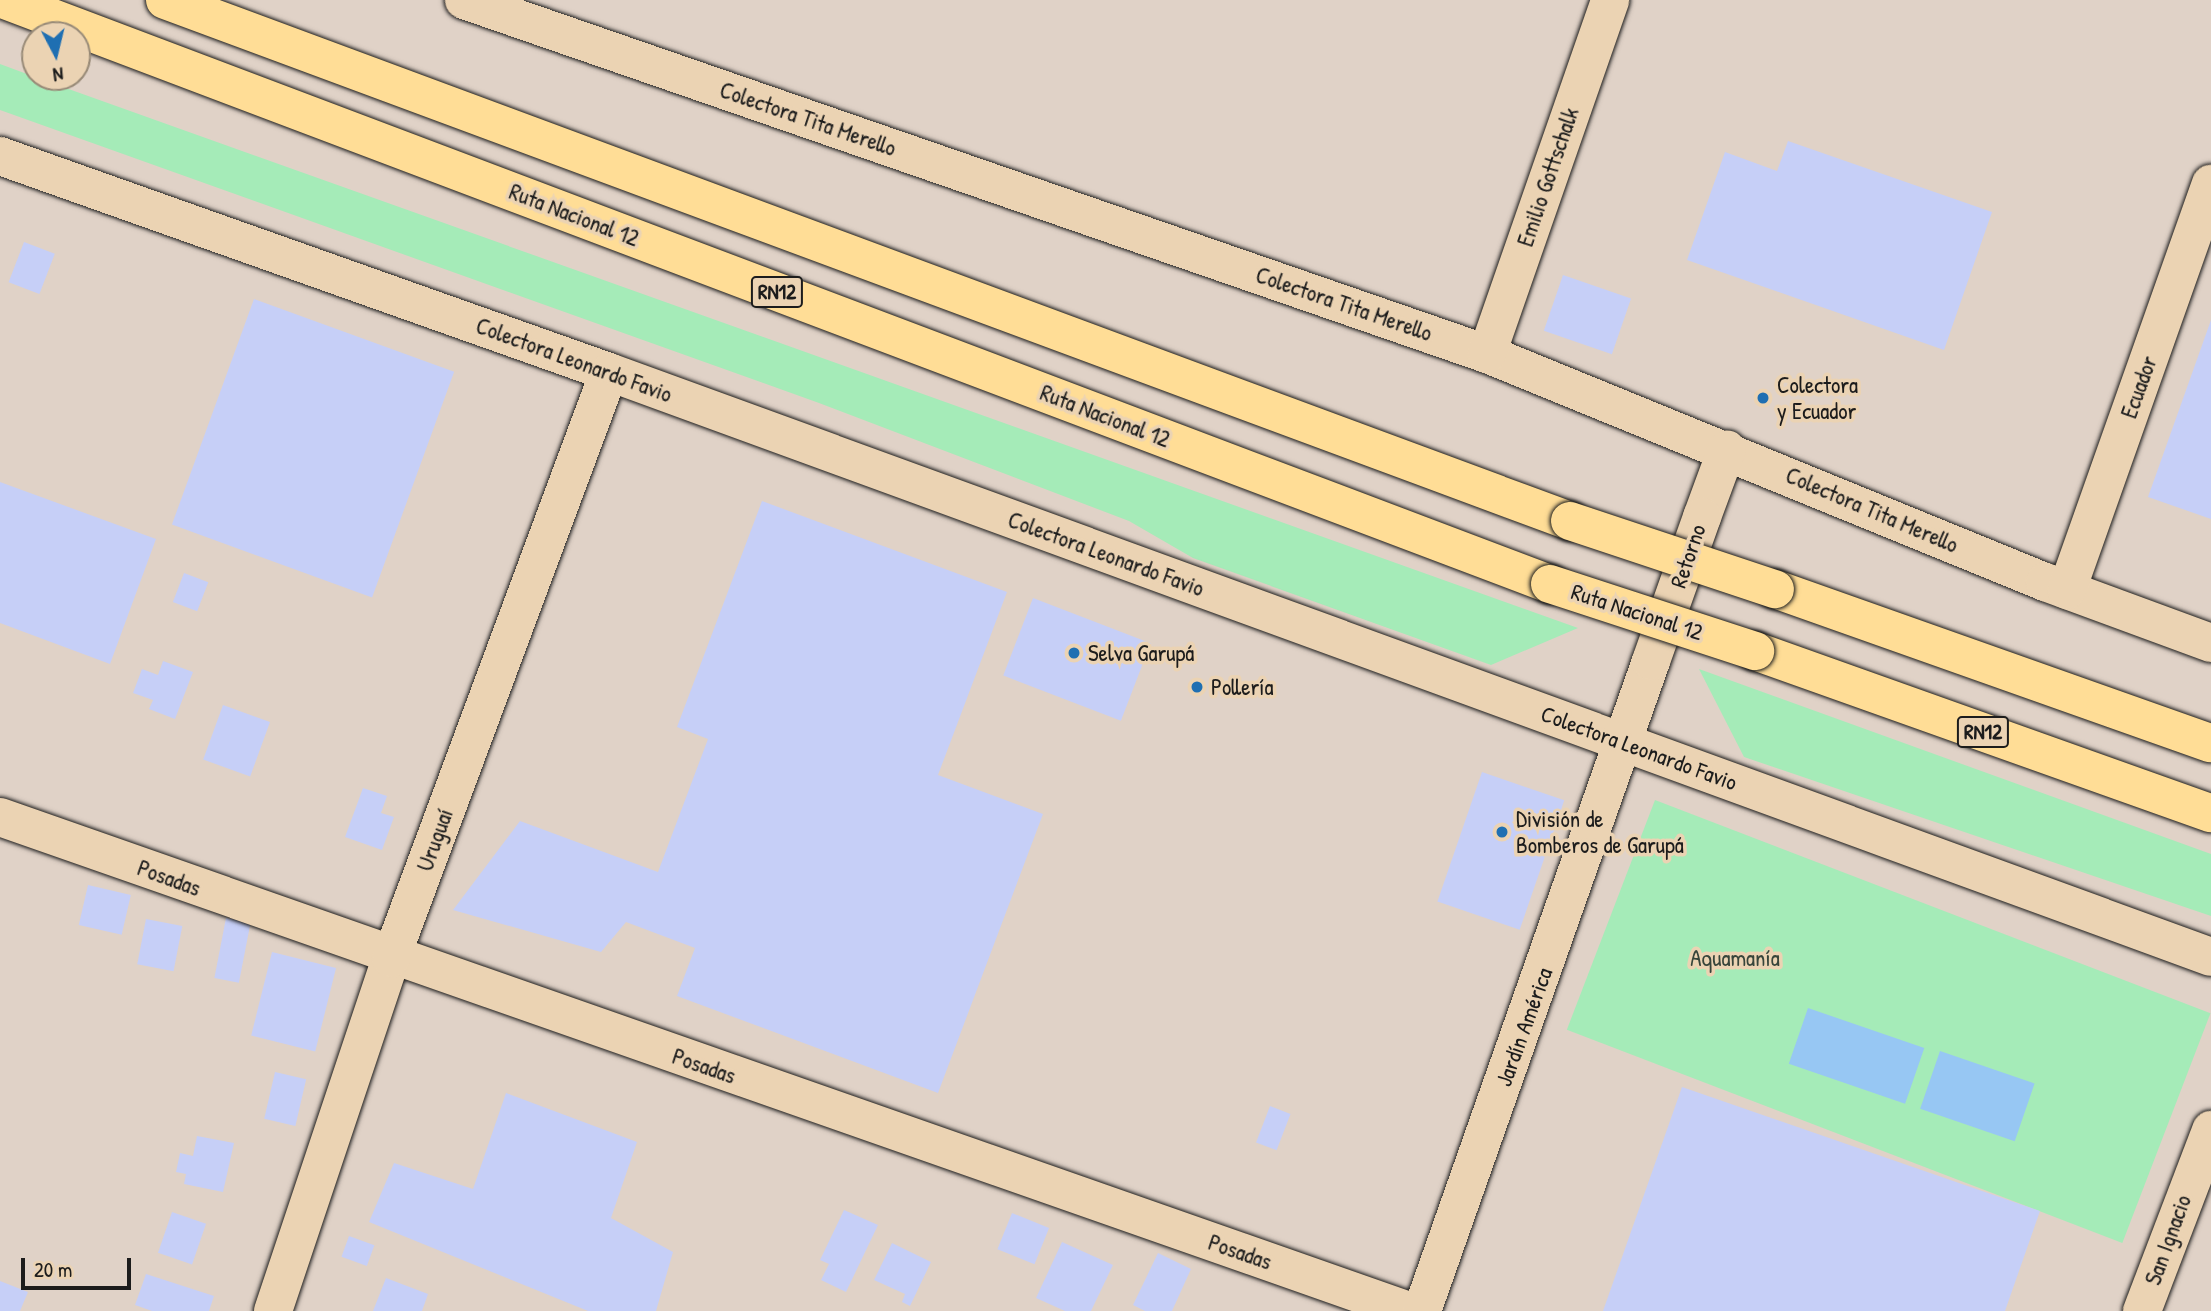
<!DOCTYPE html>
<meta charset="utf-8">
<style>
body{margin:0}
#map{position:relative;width:2211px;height:1311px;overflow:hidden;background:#e0d2c7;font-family:"Patrick Hand",sans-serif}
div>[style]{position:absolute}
.green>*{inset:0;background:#a5ebb8;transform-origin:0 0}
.water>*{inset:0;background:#97c7f3;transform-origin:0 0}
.building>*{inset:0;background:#c6cff7;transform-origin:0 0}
.roads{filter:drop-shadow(0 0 2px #1c1c1c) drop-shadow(0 0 2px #1c1c1c)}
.minor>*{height:38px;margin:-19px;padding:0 19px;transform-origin:19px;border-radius:19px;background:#ebd3b3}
.tertiary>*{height:38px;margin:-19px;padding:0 19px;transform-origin:19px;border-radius:19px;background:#ebd3b3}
.trunk>*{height:38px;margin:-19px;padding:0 19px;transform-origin:19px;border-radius:19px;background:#ffdd96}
.bridges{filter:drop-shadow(0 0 2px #1c1c1c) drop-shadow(0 0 2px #1c1c1c)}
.trunk-bridge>*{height:38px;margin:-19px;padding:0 19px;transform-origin:19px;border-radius:19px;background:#ffdd96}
.dots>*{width:19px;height:19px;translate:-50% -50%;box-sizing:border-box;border:4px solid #ebd3b3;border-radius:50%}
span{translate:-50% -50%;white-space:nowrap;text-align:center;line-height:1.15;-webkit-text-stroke:7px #ebd3b3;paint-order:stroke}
.shield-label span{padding:2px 5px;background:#ebd3b3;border:2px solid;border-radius:5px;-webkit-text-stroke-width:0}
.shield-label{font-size:21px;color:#1c1c1c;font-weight:700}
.street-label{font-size:23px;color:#1c1c1c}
.poi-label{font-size:23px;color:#1c1c1c}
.left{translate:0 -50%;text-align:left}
.park-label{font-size:23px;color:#37453b}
.north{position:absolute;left:21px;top:21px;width:70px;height:70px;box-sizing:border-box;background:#ebd3b3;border:2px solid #988a77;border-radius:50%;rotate:173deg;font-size:19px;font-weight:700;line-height:28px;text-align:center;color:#1c1c1c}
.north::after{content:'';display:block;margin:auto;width:24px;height:32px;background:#1f6fb2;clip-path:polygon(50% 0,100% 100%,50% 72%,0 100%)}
.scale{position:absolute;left:21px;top:1258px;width:110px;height:32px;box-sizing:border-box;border:4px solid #1c1c1c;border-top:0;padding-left:9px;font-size:21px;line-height:24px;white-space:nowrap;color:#1c1c1c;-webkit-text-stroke:5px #ebd3b3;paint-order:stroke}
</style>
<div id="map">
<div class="green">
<div style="clip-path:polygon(0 64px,35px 77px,1578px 628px,1491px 665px,1193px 558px,1129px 521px,819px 403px,0 110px)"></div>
<div style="clip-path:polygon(1699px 669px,2211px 854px,2211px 916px,1744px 757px)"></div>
<div style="left:1655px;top:800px;width:595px;height:246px;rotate:21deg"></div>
</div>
<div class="water">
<div style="left:1808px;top:1008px;width:123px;height:59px;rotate:19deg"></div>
<div style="left:1940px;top:1051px;width:100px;height:61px;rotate:19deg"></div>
</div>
<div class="building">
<div style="clip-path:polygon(1788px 141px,1992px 212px,1944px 350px,1687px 260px,1725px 152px,1777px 171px)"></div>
<div style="left:24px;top:242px;width:33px;height:43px;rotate:21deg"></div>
<div style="left:1563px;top:275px;width:72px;height:59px;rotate:19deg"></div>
<div style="left:254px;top:299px;width:213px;height:240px;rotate:20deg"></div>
<div style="clip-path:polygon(2211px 320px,2211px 519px,2148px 497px)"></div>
<div style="clip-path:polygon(0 482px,156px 539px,110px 664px,0 623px)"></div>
<div style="clip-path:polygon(762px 501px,1007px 592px,938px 775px,1043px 814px,938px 1093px,677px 996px,695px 948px,626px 922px,601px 952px,453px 910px,520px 821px,658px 872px,708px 739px,677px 727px)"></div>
<div style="left:184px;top:573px;width:26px;height:31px;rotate:21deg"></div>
<div style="left:1033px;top:598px;width:126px;height:83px;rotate:21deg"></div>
<div style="clip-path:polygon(163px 661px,193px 672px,175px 719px,149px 709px,153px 700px,133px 693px,142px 669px,158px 675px)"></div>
<div style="left:223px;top:705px;width:50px;height:58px;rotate:20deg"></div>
<div style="left:1482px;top:772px;width:87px;height:137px;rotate:19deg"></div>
<div style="clip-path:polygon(363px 788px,387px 796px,381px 813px,394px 817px,382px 850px,345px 837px)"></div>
<div style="left:88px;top:885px;width:44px;height:41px;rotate:13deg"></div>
<div style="left:226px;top:918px;width:25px;height:61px;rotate:11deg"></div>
<div style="left:146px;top:919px;width:37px;height:46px;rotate:11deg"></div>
<div style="left:272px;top:952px;width:66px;height:86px;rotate:14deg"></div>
<div style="left:275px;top:1072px;width:32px;height:48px;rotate:13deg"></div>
<div style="clip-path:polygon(1682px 1087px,2040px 1211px,2005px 1311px,1603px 1311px)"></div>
<div style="clip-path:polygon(506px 1093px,637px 1142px,611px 1218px,673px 1252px,656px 1311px,588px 1311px,369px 1222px,394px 1163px,473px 1189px)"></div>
<div style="left:1270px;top:1106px;width:22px;height:39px;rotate:21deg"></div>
<div style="clip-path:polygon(197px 1136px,234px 1143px,223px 1192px,184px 1184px,186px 1174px,176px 1172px,180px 1153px,193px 1156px)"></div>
<div style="clip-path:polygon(844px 1210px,878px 1225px,846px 1292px,821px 1280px,829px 1264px,820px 1260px)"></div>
<div style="left:172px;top:1212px;width:36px;height:43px;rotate:19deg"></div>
<div style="left:1012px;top:1213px;width:40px;height:39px;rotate:22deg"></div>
<div style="left:349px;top:1236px;width:27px;height:22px;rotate:20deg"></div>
<div style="clip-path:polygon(1062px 1242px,1113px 1265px,1091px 1311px,1065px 1311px,1036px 1298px)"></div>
<div style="clip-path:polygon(892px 1243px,931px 1262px,910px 1306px,902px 1302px,905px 1294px,874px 1280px)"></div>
<div style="clip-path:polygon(1158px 1253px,1191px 1269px,1172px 1311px,1145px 1311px,1133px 1305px)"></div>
<div style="clip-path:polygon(146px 1274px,214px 1296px,209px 1311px,152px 1311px,135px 1305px)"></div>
<div style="clip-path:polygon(386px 1278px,428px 1294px,422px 1311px,373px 1311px)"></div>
<div style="clip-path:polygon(0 1281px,28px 1292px,20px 1311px,0 1311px)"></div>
</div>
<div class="roads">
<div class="minor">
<div style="left:464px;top:0;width:1083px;rotate:19.09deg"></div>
<div style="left:1487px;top:354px;width:603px;rotate:22.23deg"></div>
<div style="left:2045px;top:582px;width:177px;rotate:20.2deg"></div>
<div style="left:0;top:156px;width:646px;rotate:19.53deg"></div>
<div style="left:609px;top:372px;width:1705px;rotate:20.06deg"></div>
<div style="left:1487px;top:354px;width:375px;rotate:-70.8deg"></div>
<div style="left:1702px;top:517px;width:72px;rotate:-69.8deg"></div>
<div style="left:2067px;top:590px;width:431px;rotate:-70.5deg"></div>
<div style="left:0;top:817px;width:1493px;rotate:19.32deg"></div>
<div style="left:273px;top:1311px;width:372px;rotate:-71.5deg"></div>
<div style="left:391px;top:958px;width:625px;rotate:-69.59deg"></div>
<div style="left:1422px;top:1311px;width:689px;rotate:-70.59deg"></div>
<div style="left:2142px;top:1311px;width:194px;rotate:-69.1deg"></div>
</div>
<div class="tertiary">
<div style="left:1651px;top:661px;width:153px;rotate:-70.5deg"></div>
</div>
<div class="trunk">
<div style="left:5px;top:0;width:1652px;rotate:20.71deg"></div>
<div style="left:165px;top:0;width:1498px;rotate:20.35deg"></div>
<div style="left:1775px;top:589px;width:462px;rotate:19.5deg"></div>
<div style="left:1755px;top:651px;width:484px;rotate:19.6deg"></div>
</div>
</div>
<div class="bridges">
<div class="trunk-bridge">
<div style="left:1570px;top:521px;width:216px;rotate:18.4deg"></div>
<div style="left:1550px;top:584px;width:216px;rotate:18.1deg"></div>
</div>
</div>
<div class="dots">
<div style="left:1763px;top:398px;background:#1f6fb2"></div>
<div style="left:1074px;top:653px;background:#1f6fb2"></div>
<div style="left:1197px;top:687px;background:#1f6fb2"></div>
<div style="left:1502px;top:832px;background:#1f6fb2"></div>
</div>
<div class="shield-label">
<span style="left:777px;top:292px">RN12</span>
<span style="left:1983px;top:732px">RN12</span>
</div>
<div class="street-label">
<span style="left:808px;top:119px;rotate:19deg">Colectora Tita Merello</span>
<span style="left:1548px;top:177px;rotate:-71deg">Emilio Gottschalk</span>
<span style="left:574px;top:215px;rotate:21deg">Ruta Nacional 12</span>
<span style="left:1344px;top:304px;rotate:19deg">Colectora Tita Merello</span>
<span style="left:574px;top:360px;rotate:20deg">Colectora Leonardo Favio</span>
<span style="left:2139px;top:387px;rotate:-70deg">Ecuador</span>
<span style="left:1105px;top:416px;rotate:21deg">Ruta Nacional 12</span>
<span style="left:1872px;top:510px;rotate:23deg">Colectora Tita Merello</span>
<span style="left:1106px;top:554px;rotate:20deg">Colectora Leonardo Favio</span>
<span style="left:1688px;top:556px;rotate:-71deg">Retorno</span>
<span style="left:1637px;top:612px;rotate:18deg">Ruta Nacional 12</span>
<span style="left:1639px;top:748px;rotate:20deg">Colectora Leonardo Favio</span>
<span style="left:435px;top:840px;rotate:-70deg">Uruguaí</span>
<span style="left:169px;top:878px;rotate:20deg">Posadas</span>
<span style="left:1524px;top:1027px;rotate:-70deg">Jardín América</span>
<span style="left:704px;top:1066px;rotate:19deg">Posadas</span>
<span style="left:2168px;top:1240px;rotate:-70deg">San Ignacio</span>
<span style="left:1240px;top:1252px;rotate:19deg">Posadas</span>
</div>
<div class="poi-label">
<span class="left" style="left:1777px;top:398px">Colectora<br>y Ecuador</span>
<span class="left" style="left:1088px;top:653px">Selva Garupá</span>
<span class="left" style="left:1211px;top:687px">Pollería</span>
<span class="left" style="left:1516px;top:832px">División de<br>Bomberos de Garupá</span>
</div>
<div class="park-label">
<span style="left:1735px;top:958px">Aquamanía</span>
</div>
<div class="north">N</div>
<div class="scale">20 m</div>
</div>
